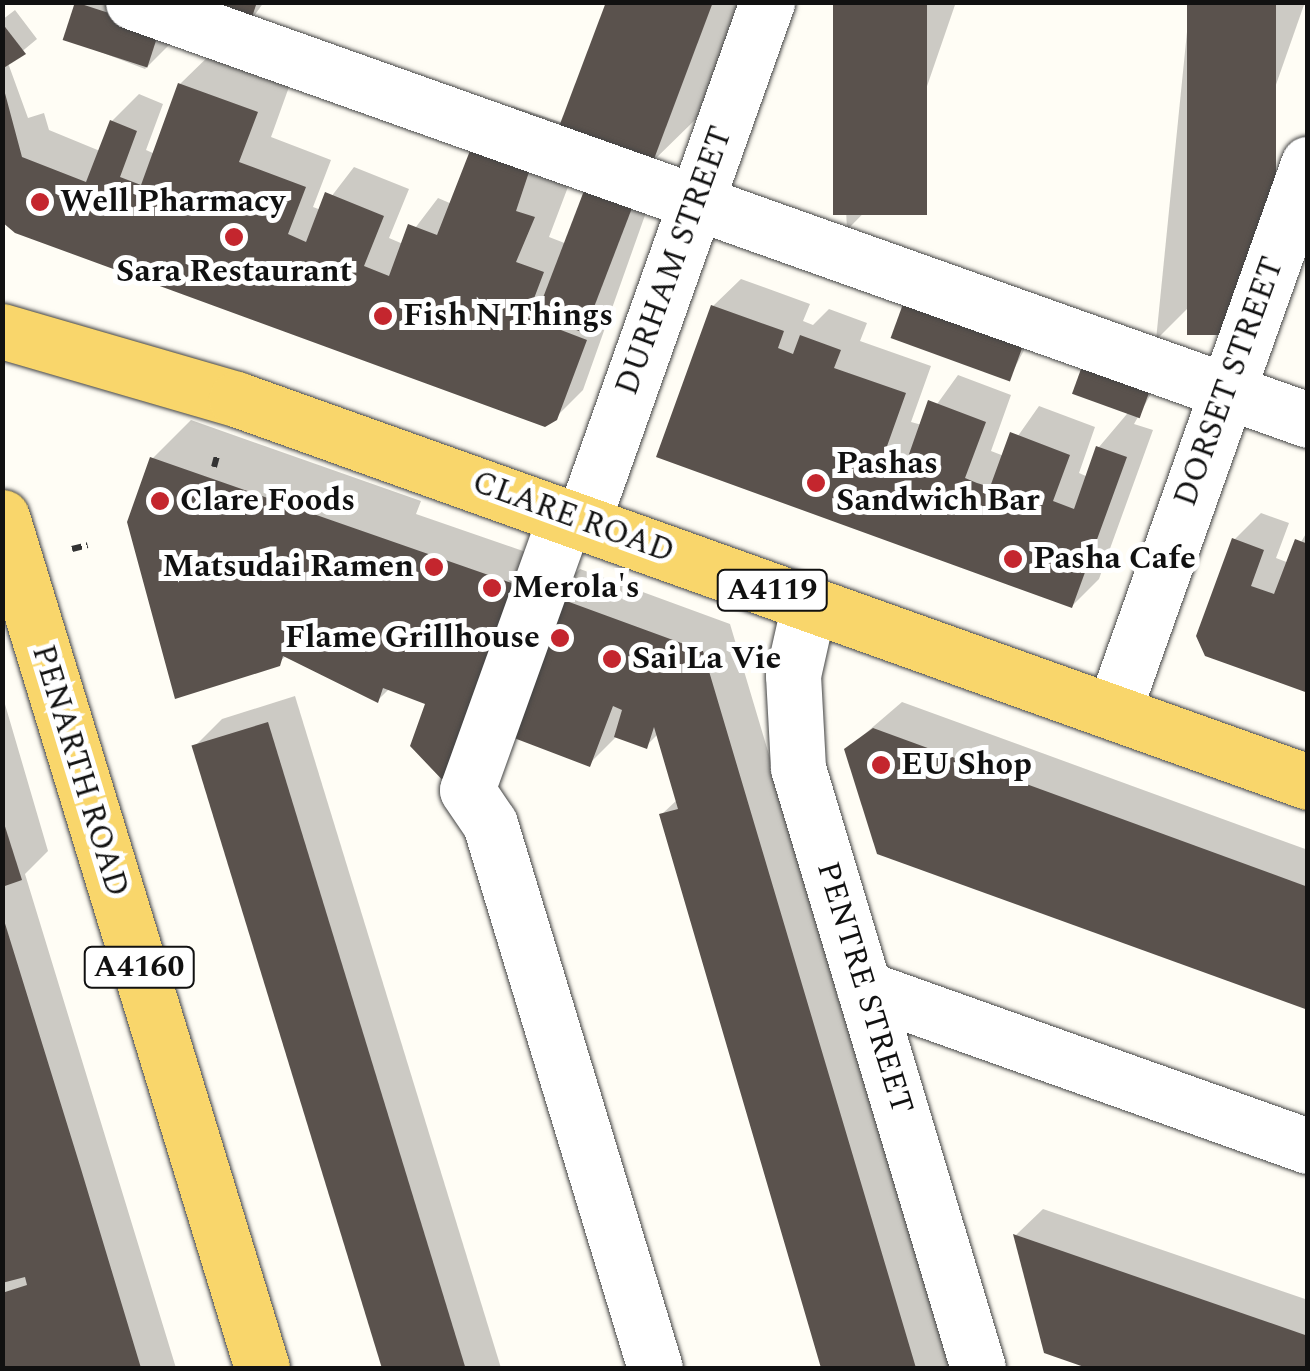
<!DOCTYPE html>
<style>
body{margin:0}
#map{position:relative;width:1310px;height:1371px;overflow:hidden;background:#fffdf5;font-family:Spectral,serif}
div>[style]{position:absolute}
.shadow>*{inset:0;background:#0003}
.building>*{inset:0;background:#5a524d;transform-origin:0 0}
.path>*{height:6px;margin-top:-3px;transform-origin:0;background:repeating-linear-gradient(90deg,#333 0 10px,transparent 0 15px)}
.roads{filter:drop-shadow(0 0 2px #444) drop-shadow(0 0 2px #444)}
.minor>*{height:55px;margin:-27.5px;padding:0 27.5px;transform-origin:27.5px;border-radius:27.5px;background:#fff}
.major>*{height:55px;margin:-27.5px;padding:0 27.5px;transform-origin:27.5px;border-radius:27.5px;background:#f9d66b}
.dots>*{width:28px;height:28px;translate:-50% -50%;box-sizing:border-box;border:5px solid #fff;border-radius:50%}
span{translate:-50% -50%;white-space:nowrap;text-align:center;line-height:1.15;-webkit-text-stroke:10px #fff;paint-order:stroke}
.shield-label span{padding:2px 8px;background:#fff;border:2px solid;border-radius:8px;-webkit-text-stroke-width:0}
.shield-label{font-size:30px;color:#111;font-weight:700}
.poi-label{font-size:32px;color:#111;font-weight:700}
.left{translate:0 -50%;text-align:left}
.right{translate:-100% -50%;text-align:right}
.street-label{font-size:32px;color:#111}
.frame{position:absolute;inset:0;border:5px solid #111;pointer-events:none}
</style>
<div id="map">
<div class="shadow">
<div style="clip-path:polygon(78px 2px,264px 2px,247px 26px,172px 42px,145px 69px,64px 38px)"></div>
<div style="clip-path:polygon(608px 2px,741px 2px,698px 117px,650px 164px,571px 179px,549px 237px,567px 244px,660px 173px,583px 390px,555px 418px,2px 219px,2px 20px,15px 10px,37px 39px,8px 63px,28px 118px,44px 113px,49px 130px,100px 151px,112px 121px,139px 94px,163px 104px,146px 150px,155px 154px,180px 84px,219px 46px,294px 73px,271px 137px,331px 160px,313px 207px,321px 210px,354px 167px,409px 189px,389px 238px,403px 244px,438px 198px,452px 204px,475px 145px,513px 106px,563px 123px)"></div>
<div style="clip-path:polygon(836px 2px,956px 2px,894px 182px,847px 230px)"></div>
<div style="clip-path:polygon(1190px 2px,1305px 2px,1203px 293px,1156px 340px)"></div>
<div style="clip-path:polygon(741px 279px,810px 304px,803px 321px,813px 325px,829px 309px,867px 323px,860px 341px,931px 366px,911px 422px,922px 425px,958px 375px,1011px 395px,991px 451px,1004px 456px,1039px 406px,1095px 427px,1079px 473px,1088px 477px,1099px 447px,1165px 369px,1134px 424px,1153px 430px,1099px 579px,1072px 606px,713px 306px)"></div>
<div style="clip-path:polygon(1038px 323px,1009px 379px,893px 337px)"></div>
<div style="clip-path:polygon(191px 420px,421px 501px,416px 514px,549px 560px,428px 702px,390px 688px,378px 700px,287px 655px,278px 663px,153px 458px)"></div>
<div style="clip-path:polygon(1261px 513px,1289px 523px,1276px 558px,1289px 563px,1308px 530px,1308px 687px,1207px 654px,1234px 540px)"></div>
<div style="clip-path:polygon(580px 569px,730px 624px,952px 1368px,824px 1368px,661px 815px,678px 799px,659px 733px,646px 746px,616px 737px,589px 764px,552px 596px)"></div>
<div style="clip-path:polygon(2px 694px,48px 851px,25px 874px,176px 1368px,2px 1368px)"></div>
<div style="clip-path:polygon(295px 696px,501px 1368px,386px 1368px,195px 746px,222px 719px)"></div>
<div style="clip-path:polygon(902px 702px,1308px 850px,1308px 1007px,846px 750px)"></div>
<div style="clip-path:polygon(1043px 1209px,1308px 1300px,1308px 1368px,1095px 1368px,1046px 1351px,1016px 1235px)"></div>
</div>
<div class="building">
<div style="left:75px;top:2px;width:89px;height:40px;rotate:18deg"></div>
<div style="clip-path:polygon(175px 2px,257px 2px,248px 29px)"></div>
<div style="clip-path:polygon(606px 2px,713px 2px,651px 167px,557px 132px)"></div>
<div style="left:833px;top:2px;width:94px;height:213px"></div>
<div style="left:1187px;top:2px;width:89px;height:333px"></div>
<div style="clip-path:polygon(2px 23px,26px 54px,2px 69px)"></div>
<div style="clip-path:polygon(2px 82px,22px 157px,86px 182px,110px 120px,137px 131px,120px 177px,141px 185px,178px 83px,258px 112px,239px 162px,306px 187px,288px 234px,306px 242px,325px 192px,384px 216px,364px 266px,389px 276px,408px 224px,437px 235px,473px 143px,532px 163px,516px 211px,535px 217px,516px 262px,544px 272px,527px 317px,587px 340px,557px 420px,545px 427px,15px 233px,2px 222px)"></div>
<div style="left:587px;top:183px;width:51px;height:141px;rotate:21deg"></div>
<div style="left:907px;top:293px;width:127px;height:48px;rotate:20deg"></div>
<div style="clip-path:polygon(711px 305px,784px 331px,778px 348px,793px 354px,800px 335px,841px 350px,834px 368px,906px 393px,886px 449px,908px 457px,928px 400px,986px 422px,965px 478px,977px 483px,990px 487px,1010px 432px,1070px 455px,1053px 501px,1074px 509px,1096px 446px,1127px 457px,1072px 608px,656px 457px)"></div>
<div style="left:1085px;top:358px;width:72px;height:38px;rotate:20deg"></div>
<div style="clip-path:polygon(150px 457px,523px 587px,450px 788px,410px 746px,425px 704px,383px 688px,378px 703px,283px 656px,280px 666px,175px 699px,127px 522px)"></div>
<div style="clip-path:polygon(1232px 538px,1264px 550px,1251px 586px,1274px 594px,1295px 539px,1308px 544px,1308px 693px,1205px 656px,1196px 636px)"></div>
<div style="clip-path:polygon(550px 595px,703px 651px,916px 1368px,821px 1368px,659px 814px,678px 809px,654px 727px,647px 749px,614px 737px,622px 710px,613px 706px,590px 767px,514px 738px)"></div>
<div style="left:268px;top:722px;width:676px;height:80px;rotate:73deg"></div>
<div style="clip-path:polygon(873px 728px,1308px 887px,1308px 1010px,877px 854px,844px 749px)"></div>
<div style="clip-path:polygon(2px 817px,22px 880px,2px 887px)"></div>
<div style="clip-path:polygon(3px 917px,81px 1169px,141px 1368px,2px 1368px,2px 1293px,27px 1285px,25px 1277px,2px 1283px)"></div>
<div style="clip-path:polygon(1013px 1234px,1308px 1336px,1308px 1368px,1087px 1368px,1044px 1353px)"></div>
</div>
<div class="path">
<div style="left:214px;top:467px;width:11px;rotate:-75deg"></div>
<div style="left:72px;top:549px;width:16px;rotate:-14deg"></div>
</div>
<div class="roads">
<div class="minor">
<div style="left:133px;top:2px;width:1247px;rotate:19.58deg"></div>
<div style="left:566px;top:515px;width:292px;rotate:109.8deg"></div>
<div style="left:467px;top:790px;width:41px;rotate:55.9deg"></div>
<div style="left:490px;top:824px;width:568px;rotate:73.13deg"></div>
<div style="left:583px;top:520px;width:550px;rotate:-70.44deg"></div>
<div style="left:809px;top:604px;width:73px;rotate:102.7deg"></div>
<div style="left:793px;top:675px;width:93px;rotate:86.9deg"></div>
<div style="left:798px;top:768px;width:626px;rotate:73.3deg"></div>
<div style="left:1113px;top:712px;width:582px;rotate:-70.41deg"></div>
<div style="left:864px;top:988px;width:471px;rotate:19.6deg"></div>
</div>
<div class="major">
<div style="left:2px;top:331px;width:244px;rotate:16.2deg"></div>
<div style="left:236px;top:399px;width:1138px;rotate:19.66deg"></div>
<div style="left:2px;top:517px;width:890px;rotate:73.01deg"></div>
</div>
</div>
<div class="dots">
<div style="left:40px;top:202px;background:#c4262e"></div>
<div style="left:234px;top:237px;background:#c4262e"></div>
<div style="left:383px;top:316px;background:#c4262e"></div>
<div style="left:816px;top:483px;background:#c4262e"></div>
<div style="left:160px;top:501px;background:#c4262e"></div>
<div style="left:1013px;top:559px;background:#c4262e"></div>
<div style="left:434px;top:567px;background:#c4262e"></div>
<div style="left:492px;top:588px;background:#c4262e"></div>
<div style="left:560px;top:638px;background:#c4262e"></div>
<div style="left:612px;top:659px;background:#c4262e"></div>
<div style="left:881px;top:765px;background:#c4262e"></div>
</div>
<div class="shield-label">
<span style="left:772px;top:590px">A4119</span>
<span style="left:139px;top:967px">A4160</span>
</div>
<div class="poi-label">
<span class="left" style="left:60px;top:202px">Well Pharmacy</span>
<span style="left:234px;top:272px">Sara Restaurant</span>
<span class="left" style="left:403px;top:316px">Fish N Things</span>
<span class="left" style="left:836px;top:483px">Pashas<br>Sandwich Bar</span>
<span class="left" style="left:180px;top:501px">Clare Foods</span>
<span class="left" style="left:1033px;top:559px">Pasha Cafe</span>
<span class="right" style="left:414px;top:567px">Matsudai Ramen</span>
<span class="left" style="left:512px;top:588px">Merola's</span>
<span class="right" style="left:540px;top:638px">Flame Grillhouse</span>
<span class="left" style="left:632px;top:659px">Sai La Vie</span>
<span class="left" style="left:901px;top:765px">EU Shop</span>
</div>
<div class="street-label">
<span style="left:675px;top:261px;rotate:-70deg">DURHAM STREET</span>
<span style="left:1230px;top:382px;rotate:-70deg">DORSET STREET</span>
<span style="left:573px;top:518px;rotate:20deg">CLARE ROAD</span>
<span style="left:79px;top:771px;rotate:73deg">PENARTH ROAD</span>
<span style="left:864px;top:988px;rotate:73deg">PENTRE STREET</span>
</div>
<div class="frame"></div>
</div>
